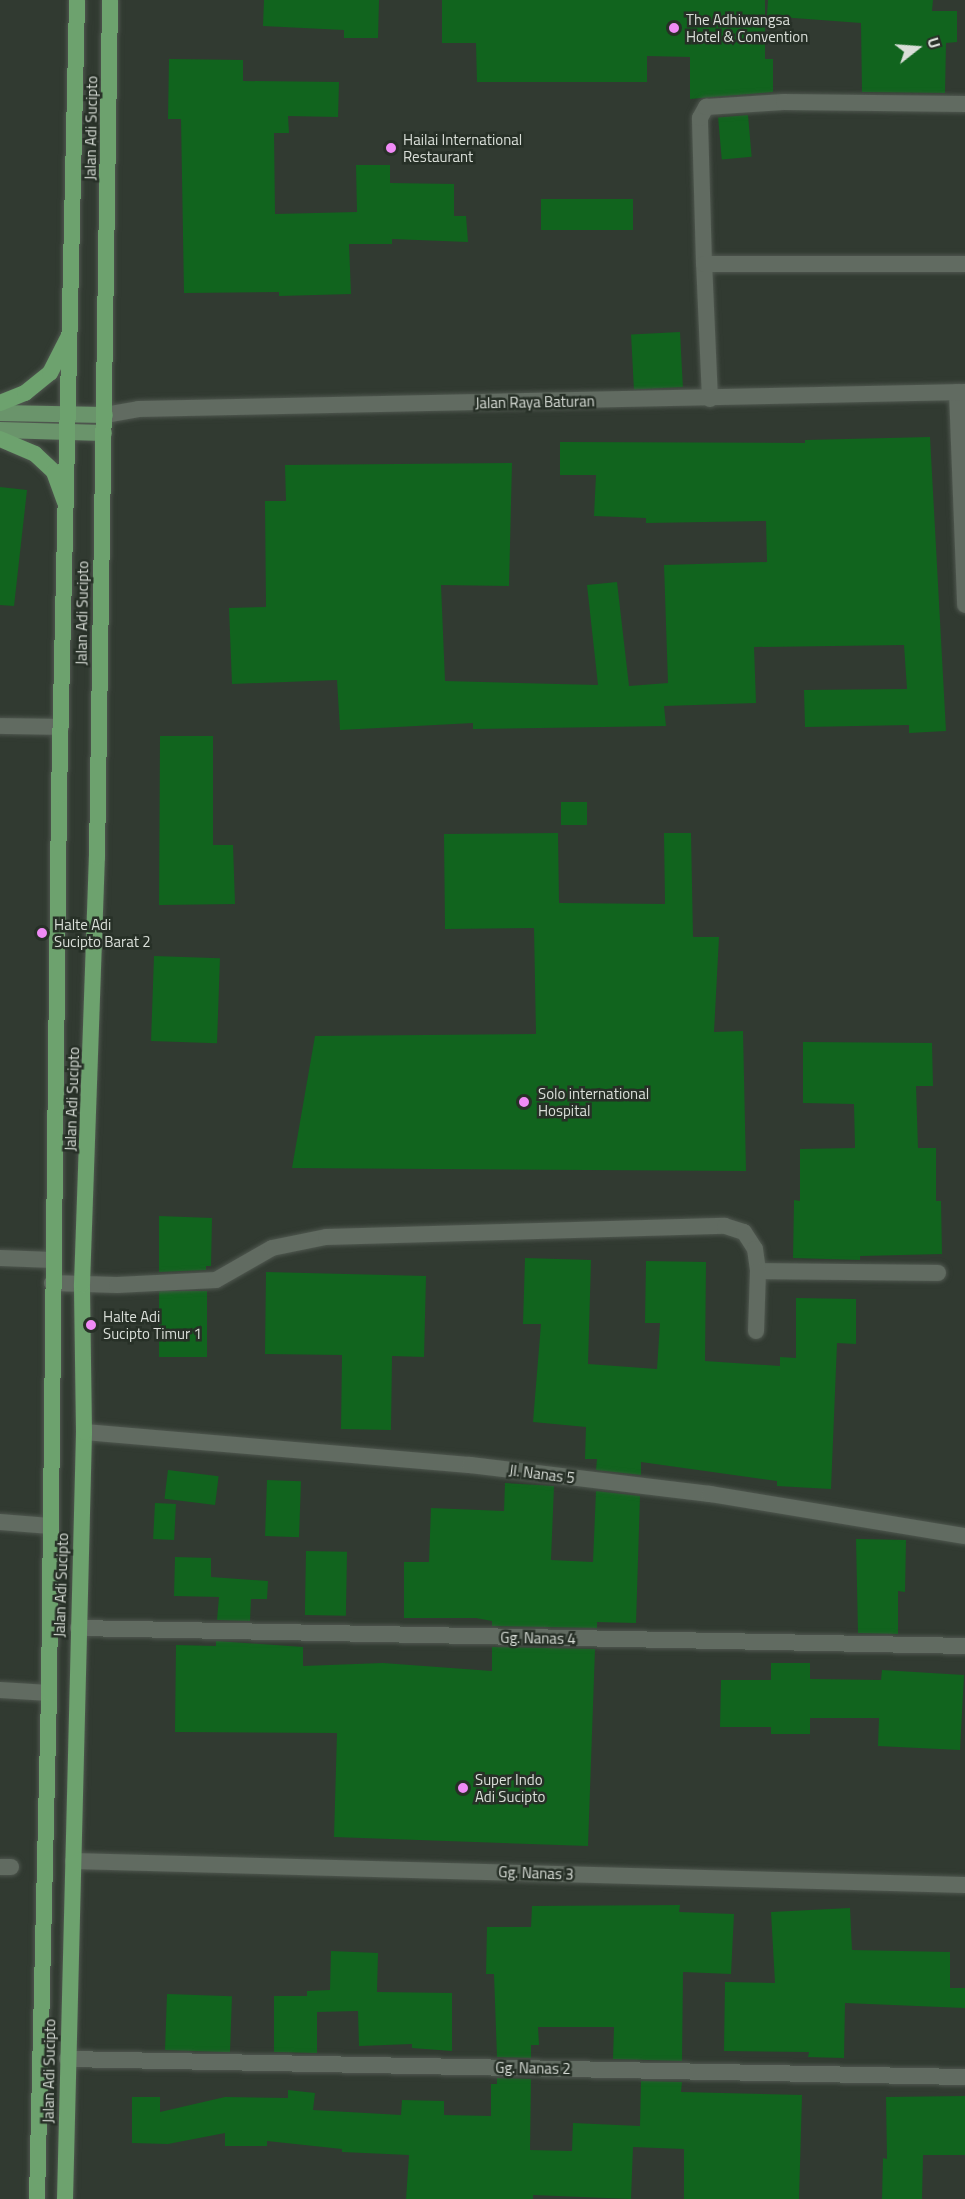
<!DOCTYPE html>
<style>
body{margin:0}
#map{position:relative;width:965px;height:2199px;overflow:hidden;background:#313a31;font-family:"Titillium Web",sans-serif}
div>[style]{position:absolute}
.building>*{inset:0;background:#11641e;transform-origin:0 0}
.roads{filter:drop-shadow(0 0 2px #4f574f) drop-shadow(0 0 2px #4f574f)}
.minor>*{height:16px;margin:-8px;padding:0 8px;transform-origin:8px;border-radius:8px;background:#616b61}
.secondary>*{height:16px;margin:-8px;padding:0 8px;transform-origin:8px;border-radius:8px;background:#616b61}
.primary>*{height:16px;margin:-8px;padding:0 8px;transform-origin:8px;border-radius:8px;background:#6a946b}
.trunk>*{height:16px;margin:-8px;padding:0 8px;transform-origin:8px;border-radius:8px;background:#6da26e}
.dots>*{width:16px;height:16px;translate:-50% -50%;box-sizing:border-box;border:3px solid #273027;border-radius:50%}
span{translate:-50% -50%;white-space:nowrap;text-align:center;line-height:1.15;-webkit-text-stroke:5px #273027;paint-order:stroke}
.poi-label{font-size:15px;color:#dadfd9}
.left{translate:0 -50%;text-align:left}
.street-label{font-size:15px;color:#dadfd9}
.north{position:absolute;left:887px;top:18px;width:60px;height:60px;-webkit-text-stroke:4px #273027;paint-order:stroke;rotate:73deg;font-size:16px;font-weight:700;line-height:24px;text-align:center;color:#dadfd9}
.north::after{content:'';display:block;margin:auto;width:21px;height:27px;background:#dadfd9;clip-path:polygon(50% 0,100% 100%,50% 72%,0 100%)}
</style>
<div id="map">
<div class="building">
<div style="clip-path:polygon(264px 0,379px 0,378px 38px,344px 38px,344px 30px,263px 26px)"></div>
<div style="clip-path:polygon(442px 0,765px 0,765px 59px,773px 59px,773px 92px,690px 99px,690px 57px,647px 56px,647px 82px,477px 82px,476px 43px,442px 43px)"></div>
<div style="clip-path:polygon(768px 0,933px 0,932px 11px,957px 11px,957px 42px,946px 43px,945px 93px,862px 92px,861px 23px,767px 16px)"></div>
<div style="clip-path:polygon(169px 59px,243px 60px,243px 81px,339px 82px,338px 117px,288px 116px,289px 133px,274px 133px,275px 214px,357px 212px,356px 165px,390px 165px,390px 183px,454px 184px,454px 216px,466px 216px,468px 242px,392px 239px,392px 244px,349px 244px,351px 294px,279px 296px,279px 292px,184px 293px,181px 119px,168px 119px)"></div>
<div style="left:748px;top:115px;width:42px;height:30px;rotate:85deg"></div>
<div style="left:541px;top:199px;width:92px;height:31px"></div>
<div style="left:680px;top:332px;width:55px;height:49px;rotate:87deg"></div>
<div style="clip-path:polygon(930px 437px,946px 731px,909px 733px,909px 725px,805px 727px,804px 690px,907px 689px,904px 645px,754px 647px,756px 703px,664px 706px,666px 726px,473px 729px,473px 723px,340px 730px,337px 680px,232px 684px,229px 608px,266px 607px,265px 501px,286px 501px,285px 465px,512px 463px,509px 586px,441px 585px,445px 681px,598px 685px,587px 585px,617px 582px,629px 686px,668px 683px,664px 565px,767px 562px,766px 521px,646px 523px,646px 518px,594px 516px,596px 475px,560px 475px,560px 442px,805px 443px,805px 440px)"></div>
<div style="clip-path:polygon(0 487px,27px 490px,14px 606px,0 605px)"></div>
<div style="clip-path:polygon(160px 736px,213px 736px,213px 845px,233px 845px,235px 904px,159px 905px)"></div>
<div style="left:561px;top:802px;width:26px;height:23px"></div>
<div style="clip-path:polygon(558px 833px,559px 903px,665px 904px,664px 833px,691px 833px,693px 937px,719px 937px,714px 1032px,743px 1031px,746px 1171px,292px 1168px,315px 1036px,536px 1034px,534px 928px,445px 929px,444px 834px)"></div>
<div style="left:154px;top:956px;width:66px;height:85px;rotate:2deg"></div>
<div style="clip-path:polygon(803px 1042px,932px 1043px,933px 1086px,916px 1086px,918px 1148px,936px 1148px,936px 1201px,941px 1201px,942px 1254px,860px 1256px,860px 1260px,793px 1258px,794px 1200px,800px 1201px,800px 1149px,855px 1148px,854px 1104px,803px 1103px)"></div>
<div style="clip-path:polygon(159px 1216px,212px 1218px,211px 1266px,206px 1266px,206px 1270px,159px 1272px)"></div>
<div style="clip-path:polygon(525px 1258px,591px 1260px,588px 1364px,657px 1369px,660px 1323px,645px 1323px,646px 1261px,706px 1262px,705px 1361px,780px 1366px,780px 1357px,796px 1358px,796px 1298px,856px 1299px,856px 1344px,837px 1343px,831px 1489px,777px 1486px,777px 1481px,641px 1462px,641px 1475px,596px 1470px,597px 1459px,585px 1459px,586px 1427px,533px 1422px,541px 1324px,523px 1324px)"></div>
<div style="clip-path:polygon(266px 1272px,426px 1276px,424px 1357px,392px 1356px,391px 1430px,341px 1429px,342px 1355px,265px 1354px)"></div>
<div style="left:207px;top:1291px;width:66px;height:48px;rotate:90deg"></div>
<div style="left:168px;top:1470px;width:51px;height:29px;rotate:7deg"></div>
<div style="left:267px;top:1480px;width:34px;height:56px;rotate:2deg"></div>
<div style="clip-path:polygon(505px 1483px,554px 1486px,551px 1560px,593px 1562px,596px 1491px,640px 1496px,636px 1623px,597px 1622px,597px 1628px,492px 1626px,492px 1621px,476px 1618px,404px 1618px,404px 1562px,429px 1562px,431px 1508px,504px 1511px)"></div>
<div style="left:155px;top:1503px;width:21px;height:36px;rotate:3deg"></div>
<div style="clip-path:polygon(856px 1539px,906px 1540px,905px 1592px,898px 1591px,898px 1634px,858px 1633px)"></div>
<div style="left:306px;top:1551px;width:41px;height:64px;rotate:1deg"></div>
<div style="clip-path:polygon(175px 1557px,211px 1558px,211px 1577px,268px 1581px,267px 1599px,251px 1599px,250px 1621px,217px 1620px,219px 1597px,174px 1596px)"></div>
<div style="clip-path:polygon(216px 1641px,303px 1647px,303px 1666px,383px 1663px,492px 1671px,492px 1647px,595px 1649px,588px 1846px,334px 1837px,337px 1733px,175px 1732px,176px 1645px,216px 1646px)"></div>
<div style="clip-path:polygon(771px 1663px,810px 1663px,810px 1679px,881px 1680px,882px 1670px,964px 1675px,960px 1750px,878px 1746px,879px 1718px,810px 1718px,810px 1734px,771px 1734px,771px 1727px,720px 1727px,721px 1680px,771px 1680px)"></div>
<div style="clip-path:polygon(680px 1905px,679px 1912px,734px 1914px,731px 1974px,683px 1972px,682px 2061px,613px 2059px,614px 2027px,538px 2027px,539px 2045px,531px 2045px,531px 2058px,497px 2057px,494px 1974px,486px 1974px,487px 1927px,531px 1927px,532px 1906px)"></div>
<div style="clip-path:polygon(850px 1908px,852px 1950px,950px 1952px,950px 1988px,965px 1988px,965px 2008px,845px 2003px,844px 2058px,808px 2057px,809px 2052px,724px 2051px,725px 1982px,775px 1983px,771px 1912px)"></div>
<div style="clip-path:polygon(331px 1951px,378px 1953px,377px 1992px,452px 1993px,452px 2051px,412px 2048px,412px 2044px,359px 2046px,358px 2011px,317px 2012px,317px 2053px,274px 2052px,274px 1996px,307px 1996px,307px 1991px,330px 1990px)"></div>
<div style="left:167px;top:1994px;width:65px;height:56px;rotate:2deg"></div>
<div style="clip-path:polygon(497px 2078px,531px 2079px,530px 2150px,572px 2151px,573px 2123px,640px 2126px,641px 2081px,682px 2082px,681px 2092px,802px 2095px,799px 2199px,684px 2199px,684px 2149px,633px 2147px,631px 2199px,533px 2195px,533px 2199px,406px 2199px,409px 2155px,342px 2152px,342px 2149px,267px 2141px,267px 2146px,225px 2146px,225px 2133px,168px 2144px,132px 2143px,132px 2097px,160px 2097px,160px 2112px,225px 2097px,288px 2098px,288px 2090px,315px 2093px,313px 2110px,401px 2115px,402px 2100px,444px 2101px,444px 2115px,491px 2116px,491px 2084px,497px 2084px)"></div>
<div style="clip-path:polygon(965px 2096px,965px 2155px,923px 2155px,922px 2199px,882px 2199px,883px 2158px,887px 2159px,886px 2097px)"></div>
</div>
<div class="roads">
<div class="minor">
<div style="left:704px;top:264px;width:146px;rotate:-91.6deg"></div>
<div style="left:700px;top:118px;width:13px;rotate:-61deg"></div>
<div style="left:706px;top:107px;width:78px;rotate:-3.7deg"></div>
<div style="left:784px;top:102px;width:181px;rotate:0.6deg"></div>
<div style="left:957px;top:392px;width:213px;rotate:87.8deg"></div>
<div style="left:710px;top:399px;width:135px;rotate:-92.5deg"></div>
<div style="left:704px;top:264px;width:261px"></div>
<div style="left:0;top:726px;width:61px;rotate:0.9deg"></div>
<div style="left:0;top:1258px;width:53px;rotate:2.2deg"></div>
<div style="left:758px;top:1271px;width:180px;rotate:0.6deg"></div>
<div style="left:52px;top:1283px;width:65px;rotate:1.8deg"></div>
<div style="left:117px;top:1285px;width:99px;rotate:-2.9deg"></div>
<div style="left:216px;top:1280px;width:64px;rotate:-29.7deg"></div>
<div style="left:272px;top:1248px;width:55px;rotate:-11.5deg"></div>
<div style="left:326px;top:1237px;width:399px;rotate:-1.6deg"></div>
<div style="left:725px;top:1226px;width:20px;rotate:18deg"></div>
<div style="left:744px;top:1232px;width:20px;rotate:57deg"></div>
<div style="left:755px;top:1249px;width:22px;rotate:82deg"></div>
<div style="left:758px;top:1271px;width:60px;rotate:91.9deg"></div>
<div style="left:84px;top:1432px;width:387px;rotate:4.9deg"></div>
<div style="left:470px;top:1465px;width:242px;rotate:6.9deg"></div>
<div style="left:710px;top:1494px;width:258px;rotate:9.4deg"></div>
<div style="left:0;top:1522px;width:50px;rotate:4.6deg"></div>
<div style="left:78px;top:1628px;width:887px;rotate:1.16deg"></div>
<div style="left:0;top:1690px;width:49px;rotate:3.5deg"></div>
<div style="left:73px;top:1861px;width:892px;rotate:1.54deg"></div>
<div style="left:0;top:1867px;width:11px"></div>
<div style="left:67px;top:2059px;width:898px;rotate:1.15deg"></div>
</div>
<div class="secondary">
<div style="left:105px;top:415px;width:34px;rotate:-10deg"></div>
<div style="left:138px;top:409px;width:827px;rotate:-1.18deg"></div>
</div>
<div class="primary">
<div style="left:0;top:413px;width:105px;rotate:1.1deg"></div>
<div style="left:0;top:430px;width:104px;rotate:1.7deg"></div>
</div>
<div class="trunk">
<div style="left:0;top:403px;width:27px;rotate:-22deg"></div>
<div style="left:25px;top:393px;width:32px;rotate:-39deg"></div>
<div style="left:50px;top:373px;width:39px;rotate:-63deg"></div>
<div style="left:0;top:439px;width:38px;rotate:23deg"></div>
<div style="left:35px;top:454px;width:26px;rotate:43deg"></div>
<div style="left:54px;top:472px;width:32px;rotate:70deg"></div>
<div style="left:37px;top:2199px;width:506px;rotate:-88.64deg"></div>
<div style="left:49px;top:1693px;width:898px;rotate:-89.36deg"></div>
<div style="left:59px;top:795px;width:795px;rotate:-88.7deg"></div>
<div style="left:65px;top:2199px;width:767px;rotate:-88.58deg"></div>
<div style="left:84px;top:1432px;width:148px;rotate:-90.8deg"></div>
<div style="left:82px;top:1284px;width:427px;rotate:-88deg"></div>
<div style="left:97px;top:857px;width:857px;rotate:-89.13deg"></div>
</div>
</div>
<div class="dots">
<div style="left:674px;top:28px;background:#f08bf6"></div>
<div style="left:391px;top:148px;background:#f08bf6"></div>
<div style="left:42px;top:933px;background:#f08bf6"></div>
<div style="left:524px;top:1102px;background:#f08bf6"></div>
<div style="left:91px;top:1325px;background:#f08bf6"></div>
<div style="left:463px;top:1788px;background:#f08bf6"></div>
</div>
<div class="poi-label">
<span class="left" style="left:686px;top:28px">The Adhiwangsa<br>Hotel &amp; Convention</span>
<span class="left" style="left:403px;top:148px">Hailai International<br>Restaurant</span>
<span class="left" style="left:54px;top:933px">Halte Adi<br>Sucipto Barat 2</span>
<span class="left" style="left:538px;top:1102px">Solo international<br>Hospital</span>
<span class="left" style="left:103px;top:1325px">Halte Adi<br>Sucipto Timur 1</span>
<span class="left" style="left:475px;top:1788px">Super Indo<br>Adi Sucipto</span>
</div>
<div class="street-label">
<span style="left:91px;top:128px;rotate:-89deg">Jalan Adi Sucipto</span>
<span style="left:535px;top:402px;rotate:-1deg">Jalan Raya Baturan</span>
<span style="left:82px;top:613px;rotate:-89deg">Jalan Adi Sucipto</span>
<span style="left:72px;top:1099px;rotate:-88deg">Jalan Adi Sucipto</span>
<span style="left:542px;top:1474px;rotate:7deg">Jl. Nanas 5</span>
<span style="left:61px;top:1585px;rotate:-88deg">Jalan Adi Sucipto</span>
<span style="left:538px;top:1638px;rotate:1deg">Gg. Nanas 4</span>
<span style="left:536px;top:1873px;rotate:2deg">Gg. Nanas 3</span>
<span style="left:533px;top:2068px;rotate:1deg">Gg. Nanas 2</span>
<span style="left:49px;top:2071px;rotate:-89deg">Jalan Adi Sucipto</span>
</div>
<div class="north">U</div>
</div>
